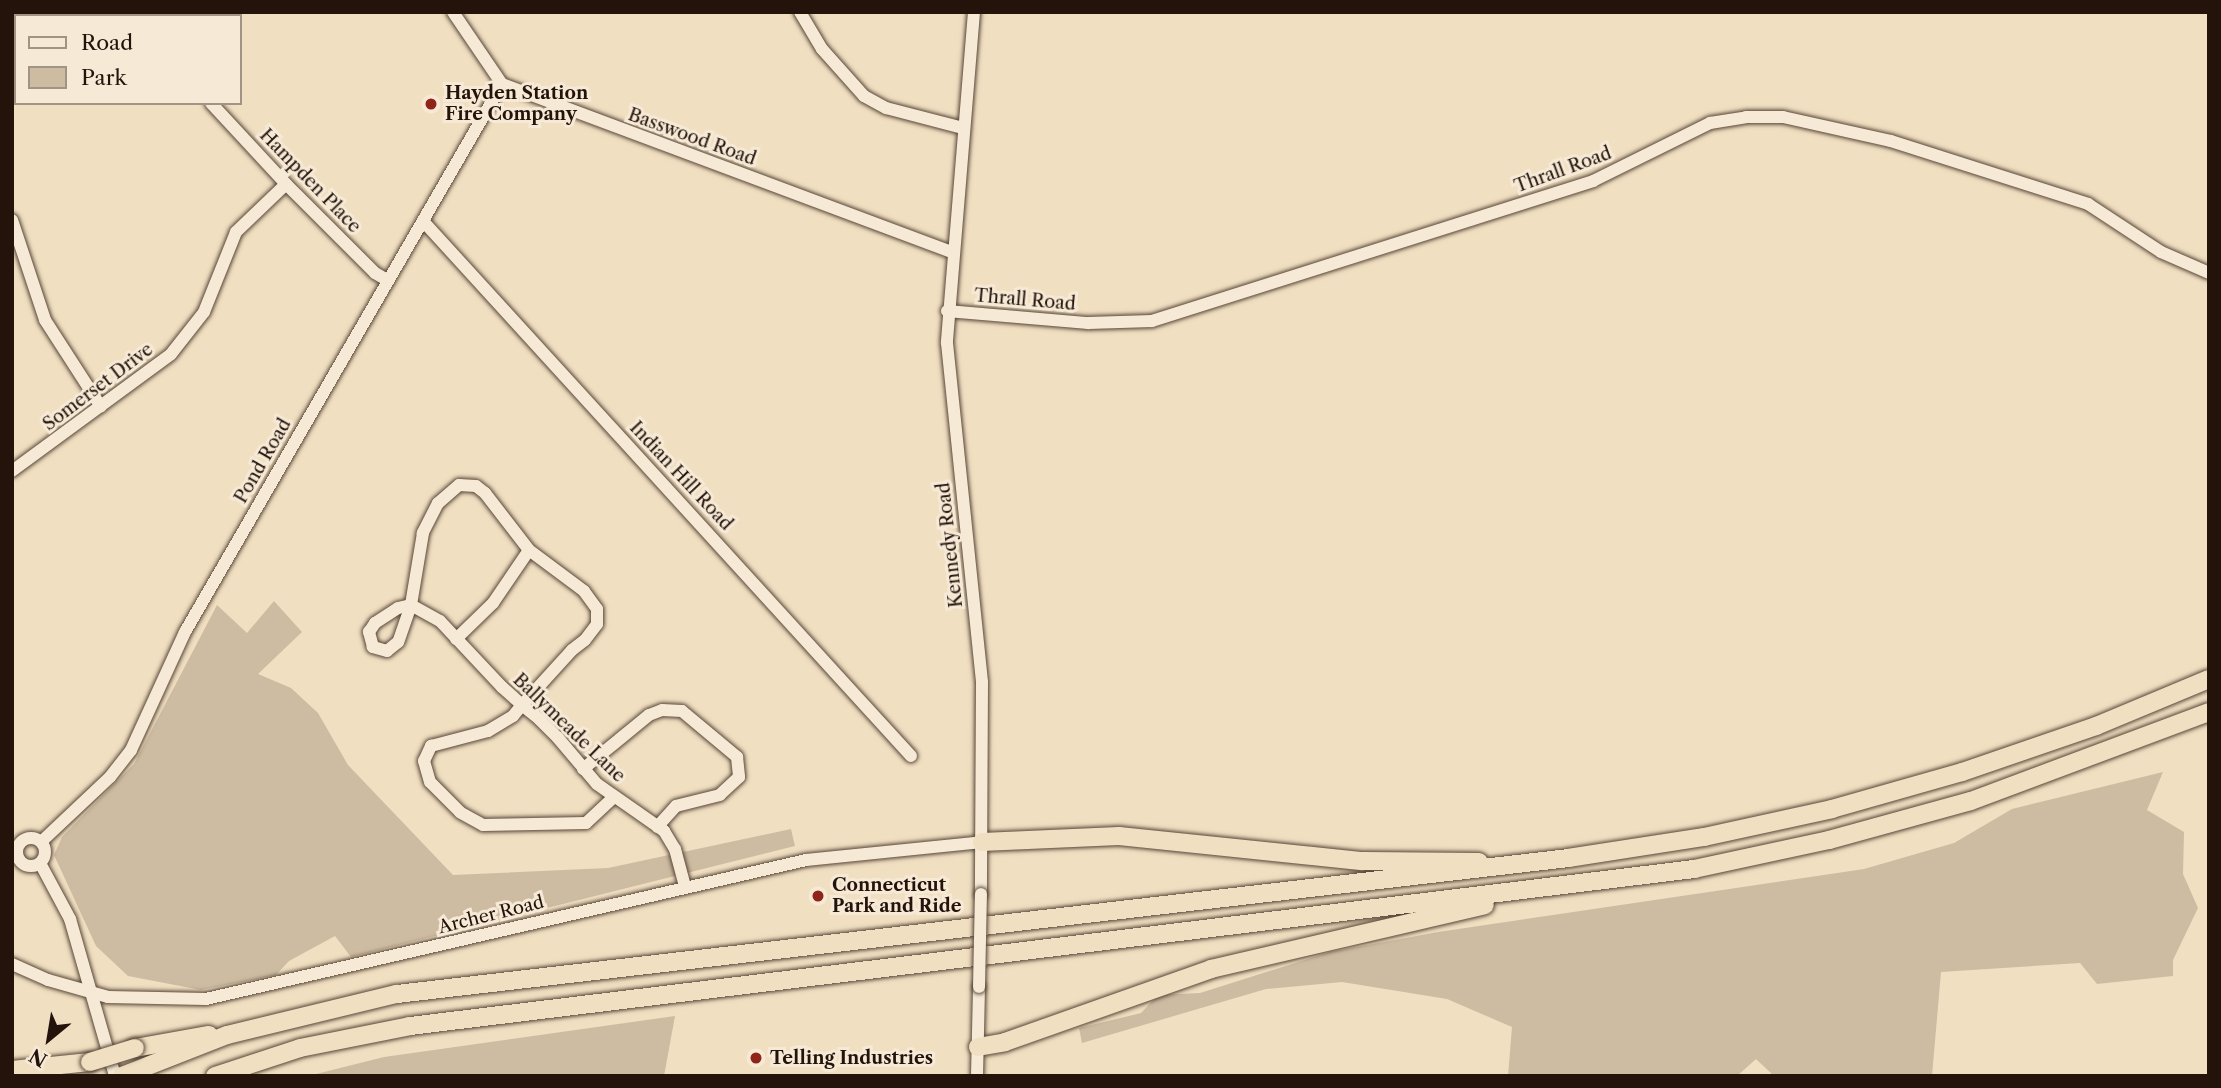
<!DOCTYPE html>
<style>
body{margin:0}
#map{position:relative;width:2221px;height:1088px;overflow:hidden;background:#f1dfc1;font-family:"Libre Caslon Text",serif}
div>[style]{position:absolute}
.green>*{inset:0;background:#cebca2}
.roads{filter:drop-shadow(0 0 2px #564638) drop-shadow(0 0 2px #564638)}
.minor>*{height:12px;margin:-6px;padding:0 6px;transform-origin:6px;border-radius:6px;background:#f6ead7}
.minor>.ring{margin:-6px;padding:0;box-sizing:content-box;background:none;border:12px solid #f6ead7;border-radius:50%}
.highway>*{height:18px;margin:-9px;padding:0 9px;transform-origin:9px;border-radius:9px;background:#f1dfc1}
.bridges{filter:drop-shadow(0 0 2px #564638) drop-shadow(0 0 2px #564638)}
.minor-bridge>*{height:12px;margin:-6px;padding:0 6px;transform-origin:6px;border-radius:6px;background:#f6ead7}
.highway-bridge>*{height:18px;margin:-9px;padding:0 9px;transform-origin:9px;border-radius:9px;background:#f1dfc1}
.dots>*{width:19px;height:19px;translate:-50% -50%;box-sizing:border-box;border:4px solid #f6ead7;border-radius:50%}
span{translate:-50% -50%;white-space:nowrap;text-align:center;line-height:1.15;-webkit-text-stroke:6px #f6ead7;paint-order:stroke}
.poi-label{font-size:18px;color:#23130b;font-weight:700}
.left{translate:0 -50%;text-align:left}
.street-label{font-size:18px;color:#23130b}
.frame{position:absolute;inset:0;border:14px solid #23130b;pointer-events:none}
.legend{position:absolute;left:14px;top:14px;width:228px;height:91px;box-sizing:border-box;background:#f6ead7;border:2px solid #a29485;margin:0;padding:9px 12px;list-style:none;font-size:21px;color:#23130b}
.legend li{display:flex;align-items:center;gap:14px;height:35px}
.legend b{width:35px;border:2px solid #a29485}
.north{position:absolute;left:14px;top:1004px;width:70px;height:70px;-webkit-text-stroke:5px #f6ead7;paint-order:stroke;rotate:210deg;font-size:19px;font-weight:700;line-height:28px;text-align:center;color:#23130b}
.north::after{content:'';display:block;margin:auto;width:24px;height:32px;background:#23130b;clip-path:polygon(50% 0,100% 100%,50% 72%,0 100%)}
</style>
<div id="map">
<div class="green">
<div style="clip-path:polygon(274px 601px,302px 632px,258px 674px,291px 688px,318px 713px,348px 765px,453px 875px,608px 868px,791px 829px,795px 846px,351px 957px,335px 936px,289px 961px,276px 975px,201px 990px,128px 976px,96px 946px,54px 855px,62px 837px,134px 764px,217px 605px,247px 633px)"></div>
<div style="clip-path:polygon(2163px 772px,2147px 810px,2184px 832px,2183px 874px,2198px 908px,2173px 960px,2173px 976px,2097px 984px,2080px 963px,1941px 972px,1932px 1076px,1774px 1076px,1756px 1059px,1737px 1076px,1508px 1076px,1512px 1027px,1447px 999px,1342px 982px,1266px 989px,1082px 1043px,1079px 1028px,1141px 1013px,1158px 995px,1200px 993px,1330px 952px,1438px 932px,1864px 869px,1954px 843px,2012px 809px)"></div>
<div style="clip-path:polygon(675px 1016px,664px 1076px,308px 1076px,384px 1057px)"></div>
</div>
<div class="roads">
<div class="minor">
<div style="left:143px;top:12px;width:5px;rotate:53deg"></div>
<div style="left:453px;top:12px;width:87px;rotate:55.8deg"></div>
<div style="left:502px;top:84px;width:480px;rotate:20.5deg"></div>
<div style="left:800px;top:12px;width:43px;rotate:59.3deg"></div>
<div style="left:822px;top:49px;width:63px;rotate:48.2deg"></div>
<div style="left:864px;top:96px;width:25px;rotate:29deg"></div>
<div style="left:886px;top:108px;width:80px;rotate:14.6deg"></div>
<div style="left:974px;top:12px;width:332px;rotate:94.7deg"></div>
<div style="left:947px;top:343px;width:341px;rotate:84.1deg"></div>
<div style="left:982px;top:682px;width:212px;rotate:90.3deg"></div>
<div style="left:211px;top:103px;width:110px;rotate:47.2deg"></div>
<div style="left:286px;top:184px;width:126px;rotate:45deg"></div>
<div style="left:375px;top:273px;width:14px;rotate:30deg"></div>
<div style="left:12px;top:220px;width:105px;rotate:71.7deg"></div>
<div style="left:45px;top:320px;width:103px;rotate:57.2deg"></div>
<div style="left:423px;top:221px;width:724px;rotate:47.63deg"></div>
<div style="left:947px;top:311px;width:142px;rotate:4.9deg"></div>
<div style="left:1088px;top:323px;width:64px;rotate:-1.8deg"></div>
<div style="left:1152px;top:321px;width:463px;rotate:-17.6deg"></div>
<div style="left:1593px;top:181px;width:131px;rotate:-26.4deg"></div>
<div style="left:1710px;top:123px;width:36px;rotate:-9deg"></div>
<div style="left:1746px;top:117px;width:37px"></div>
<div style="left:1783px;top:117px;width:111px;rotate:12.5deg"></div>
<div style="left:1891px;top:141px;width:207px;rotate:17.7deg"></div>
<div style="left:2088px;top:204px;width:87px;rotate:33.3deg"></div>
<div style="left:2161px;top:252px;width:52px;rotate:23.6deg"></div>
<div style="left:12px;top:471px;width:197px;rotate:-36.3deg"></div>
<div style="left:171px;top:354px;width:53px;rotate:-51.8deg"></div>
<div style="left:204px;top:312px;width:86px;rotate:-68.2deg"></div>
<div style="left:236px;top:232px;width:69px;rotate:-43.8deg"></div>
<div style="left:456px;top:639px;width:52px;rotate:-44.2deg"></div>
<div style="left:493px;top:603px;width:64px;rotate:-55.8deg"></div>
<div style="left:583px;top:769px;width:85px;rotate:-39.3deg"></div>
<div style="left:649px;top:715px;width:14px;rotate:-21deg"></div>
<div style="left:662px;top:710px;width:20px;rotate:3deg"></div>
<div style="left:682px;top:711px;width:72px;rotate:39.9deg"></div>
<div style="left:737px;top:757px;width:20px;rotate:84deg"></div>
<div style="left:739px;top:777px;width:26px;rotate:137deg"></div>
<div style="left:720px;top:795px;width:45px;rotate:166deg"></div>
<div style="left:676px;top:806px;width:28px;rotate:132deg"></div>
<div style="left:614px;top:797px;width:38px;rotate:137deg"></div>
<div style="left:586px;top:823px;width:103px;rotate:178.9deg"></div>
<div style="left:483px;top:825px;width:26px;rotate:-151deg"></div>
<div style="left:460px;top:812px;width:42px;rotate:-135deg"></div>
<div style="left:430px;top:782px;width:22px;rotate:-106deg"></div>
<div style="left:424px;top:761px;width:17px;rotate:-65deg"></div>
<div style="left:431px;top:746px;width:59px;rotate:-14.7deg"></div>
<div style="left:488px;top:731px;width:29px;rotate:-31deg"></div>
<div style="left:513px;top:716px;width:14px;rotate:-51deg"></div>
<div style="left:522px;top:705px;width:74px;rotate:-47.7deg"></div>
<div style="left:572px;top:650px;width:16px;rotate:-38deg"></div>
<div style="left:585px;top:640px;width:20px;rotate:-53deg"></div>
<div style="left:597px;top:624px;width:15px;rotate:-90deg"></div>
<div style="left:597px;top:609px;width:22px;rotate:-126deg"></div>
<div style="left:584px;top:591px;width:69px;rotate:-143.3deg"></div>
<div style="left:529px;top:550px;width:72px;rotate:-127.7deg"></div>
<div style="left:485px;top:493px;width:11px;rotate:-142deg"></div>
<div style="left:476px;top:486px;width:17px;rotate:-177deg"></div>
<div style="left:459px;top:485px;width:28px;rotate:139deg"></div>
<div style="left:438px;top:503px;width:34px;rotate:117deg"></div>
<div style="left:423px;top:533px;width:73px;rotate:99.5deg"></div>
<div style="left:411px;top:605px;width:39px;rotate:109deg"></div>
<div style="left:398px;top:642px;width:14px;rotate:141deg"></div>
<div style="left:387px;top:651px;width:15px;rotate:-164deg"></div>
<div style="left:373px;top:647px;width:16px;rotate:-105deg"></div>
<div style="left:369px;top:632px;width:11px;rotate:-56deg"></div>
<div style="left:375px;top:623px;width:27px;rotate:-33deg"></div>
<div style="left:398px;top:608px;width:13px;rotate:-13deg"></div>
<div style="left:411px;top:605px;width:33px;rotate:29deg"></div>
<div style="left:440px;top:621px;width:91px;rotate:46.8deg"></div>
<div style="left:502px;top:687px;width:27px;rotate:42deg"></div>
<div style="left:522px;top:705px;width:22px;rotate:39deg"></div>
<div style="left:539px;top:719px;width:27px;rotate:45deg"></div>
<div style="left:558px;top:738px;width:60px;rotate:49.7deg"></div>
<div style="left:597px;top:784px;width:82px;rotate:35deg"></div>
<div style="left:664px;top:831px;width:21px;rotate:59deg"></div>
<div style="left:675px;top:849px;width:39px;rotate:75deg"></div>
<div class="ring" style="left:17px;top:838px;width:16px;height:16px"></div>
<div style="left:41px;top:842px;width:95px;rotate:-43.3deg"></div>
<div style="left:110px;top:777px;width:34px;rotate:-52deg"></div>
<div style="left:131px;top:750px;width:130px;rotate:-65.4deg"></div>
<div style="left:185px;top:632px;width:633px;rotate:-59.95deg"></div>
<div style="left:40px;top:863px;width:64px;rotate:61.8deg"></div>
<div style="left:70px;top:919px;width:163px;rotate:74deg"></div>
<div style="left:12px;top:964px;width:39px;rotate:24deg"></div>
<div style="left:48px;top:980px;width:62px;rotate:15.8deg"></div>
<div style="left:108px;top:997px;width:98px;rotate:1.2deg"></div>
<div style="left:206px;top:999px;width:616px;rotate:-13.04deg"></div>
<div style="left:806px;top:860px;width:177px;rotate:-5.8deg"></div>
<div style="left:977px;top:1076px;width:89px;rotate:-88.7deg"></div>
</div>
<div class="highway">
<div style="left:982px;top:842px;width:137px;rotate:-2.5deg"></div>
<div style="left:1119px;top:836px;width:245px;rotate:5.9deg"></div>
<div style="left:1363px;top:861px;width:116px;rotate:0.5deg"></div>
<div style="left:978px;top:1047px;width:27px;rotate:-10deg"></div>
<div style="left:1005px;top:1042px;width:219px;rotate:-19.5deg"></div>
<div style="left:1211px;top:969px;width:281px;rotate:-13.1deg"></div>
<div style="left:135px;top:1048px;width:75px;rotate:-10deg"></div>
<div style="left:12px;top:1070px;width:78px;rotate:-5.9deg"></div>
<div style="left:122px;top:1076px;width:113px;rotate:-21.3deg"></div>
<div style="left:227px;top:1035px;width:175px;rotate:-13.6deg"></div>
<div style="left:397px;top:994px;width:1179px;rotate:-6.62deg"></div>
<div style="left:1568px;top:858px;width:138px;rotate:-8.8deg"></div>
<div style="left:1704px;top:837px;width:131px;rotate:-12.3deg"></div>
<div style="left:1832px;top:809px;width:135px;rotate:-15.9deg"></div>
<div style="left:1962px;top:772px;width:142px;rotate:-18.9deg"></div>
<div style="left:2096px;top:726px;width:122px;rotate:-22.6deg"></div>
<div style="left:215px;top:1076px;width:89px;rotate:-18.2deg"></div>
<div style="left:300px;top:1048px;width:112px;rotate:-11.3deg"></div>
<div style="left:410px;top:1026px;width:1294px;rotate:-6.97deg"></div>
<div style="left:1694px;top:869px;width:138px;rotate:-12.1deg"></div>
<div style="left:1829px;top:840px;width:147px;rotate:-15.4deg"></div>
<div style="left:1971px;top:801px;width:254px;rotate:-20.5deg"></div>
</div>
</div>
<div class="bridges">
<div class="minor-bridge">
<div style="left:979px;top:987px;width:93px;rotate:-88.8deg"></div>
</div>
<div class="highway-bridge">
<div style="left:90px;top:1062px;width:47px;rotate:-17.3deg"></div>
</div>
</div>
<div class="dots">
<div style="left:431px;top:104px;background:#8f2418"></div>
<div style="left:818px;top:896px;background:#8f2418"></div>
<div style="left:756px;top:1058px;background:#8f2418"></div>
</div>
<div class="poi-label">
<span class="left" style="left:445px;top:104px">Hayden Station<br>Fire Company</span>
<span class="left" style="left:832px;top:896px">Connecticut<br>Park and Ride</span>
<span class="left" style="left:770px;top:1058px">Telling Industries</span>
</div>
<div class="street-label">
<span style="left:692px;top:137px;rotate:20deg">Basswood Road</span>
<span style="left:1563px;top:170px;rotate:-20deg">Thrall Road</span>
<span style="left:310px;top:181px;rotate:46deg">Hampden Place</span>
<span style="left:1025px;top:300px;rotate:5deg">Thrall Road</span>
<span style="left:98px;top:387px;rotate:-37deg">Somerset Drive</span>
<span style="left:263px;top:461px;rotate:-60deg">Pond Road</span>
<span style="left:681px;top:476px;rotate:47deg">Indian Hill Road</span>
<span style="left:950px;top:545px;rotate:-96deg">Kennedy Road</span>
<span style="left:569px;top:728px;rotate:44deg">Ballymeade Lane</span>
<span style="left:491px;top:915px;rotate:-14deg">Archer Road</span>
</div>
<div class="frame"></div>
<ul class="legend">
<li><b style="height:9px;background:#f6ead7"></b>Road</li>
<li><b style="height:19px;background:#cebca2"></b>Park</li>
</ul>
<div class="north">N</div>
</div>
